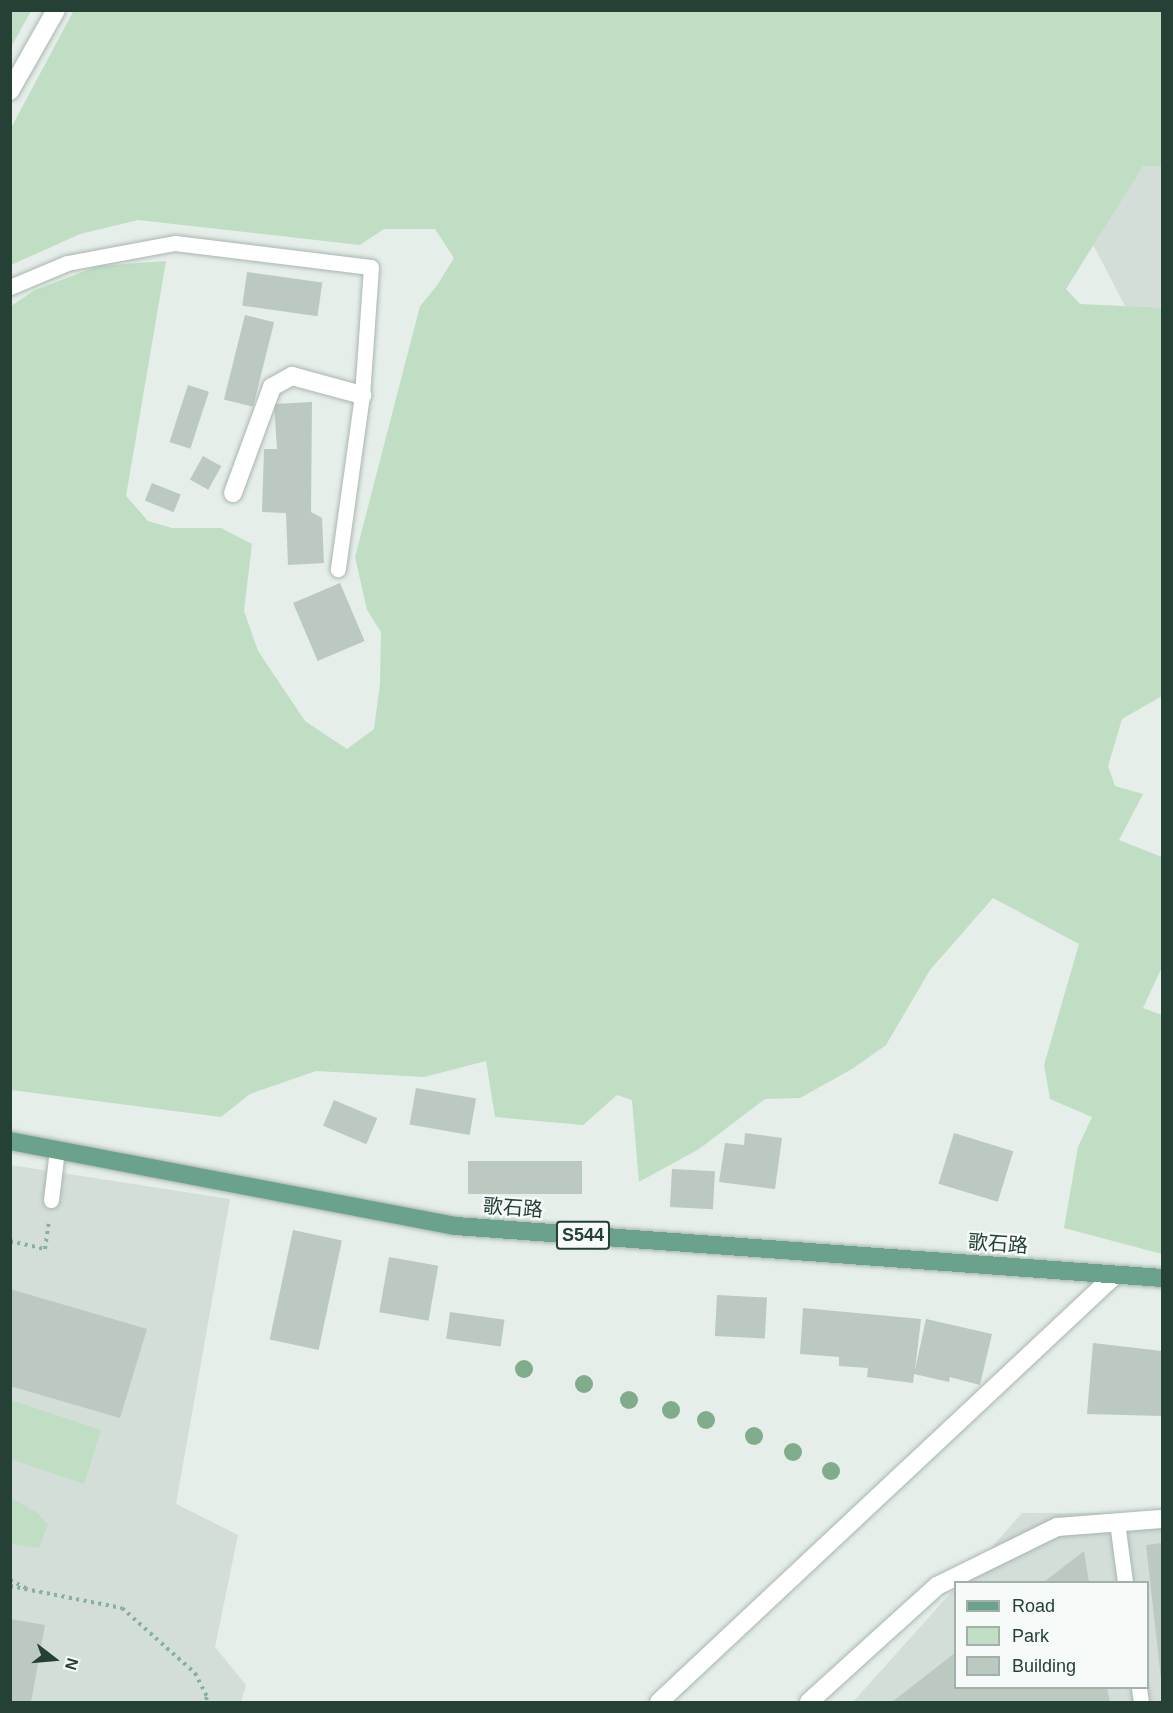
<!DOCTYPE html>
<meta charset="utf-8">
<style>
body{margin:0}
#map{position:relative;width:1173px;height:1713px;overflow:hidden;background:#e5eee9;font-family:Helvetica,"Noto Sans SC",sans-serif}
div>[style]{position:absolute}
.built>*{inset:0;background:#d3ded8}
.green>*{inset:0;background:#bfdec3}
.building>*{inset:0;background:#bbc9c1;transform-origin:0 0}
.path>*{height:4px;margin-top:-2px;transform-origin:0;background:repeating-linear-gradient(90deg,#87b19d 0 3px,transparent 0 7.5px)}
.roads{filter:drop-shadow(0 0 2px #a8b6af) drop-shadow(0 0 2px #a8b6af)}
.lane>*{height:15px;margin:-7.5px;padding:0 7.5px;transform-origin:7.5px;border-radius:7.5px;background:#fff}
.street>*{height:18px;margin:-9px;padding:0 9px;transform-origin:9px;border-radius:9px;background:#fff}
.primary>*{height:18px;margin:-9px;padding:0 9px;transform-origin:9px;border-radius:9px;background:#6ba28c}
.trees>*{width:18px;height:18px;margin:-9px;border-radius:50%;background:#81ac8c}
span{translate:-50% -50%;white-space:nowrap;text-align:center;line-height:1.15;-webkit-text-stroke:4.5px #f6faf8;paint-order:stroke}
.shield-label span{padding:2px 4px;background:#f6faf8;border:2px solid;border-radius:4px;-webkit-text-stroke-width:0}
.shield-label{font-size:18px;color:#254035;font-weight:700}
.street-label{font-size:20px;color:#254035}
.frame{position:absolute;inset:0;border:12px solid #254035;pointer-events:none}
.legend{position:absolute;left:954px;top:1581px;width:195px;height:108px;box-sizing:border-box;background:#f6faf8;border:2px solid #a2b0aa;margin:0;padding:8px 10px;list-style:none;font-size:18px;color:#254035}
.legend li{display:flex;align-items:center;gap:12px;height:30px}
.legend b{width:30px;border:2px solid #a2b0aa}
.north{position:absolute;left:24px;top:1629px;width:60px;height:60px;-webkit-text-stroke:4px #f6faf8;paint-order:stroke;rotate:106deg;font-size:16px;font-weight:700;line-height:24px;text-align:center;color:#254035}
.north::after{content:'';display:block;margin:auto;width:21px;height:27px;background:#254035;clip-path:polygon(50% 0,100% 100%,50% 72%,0 100%)}
</style>
<div id="map">
<div class="built">
<div style="clip-path:polygon(971px 11px,1162px 11px,1162px 376px,1159px 371px)"></div>
<div style="clip-path:polygon(10px 1165px,230px 1199px,176px 1504px,238px 1535px,215px 1647px,246px 1685px,241px 1702px,11px 1702px)"></div>
<div style="clip-path:polygon(1022px 1513px,1162px 1513px,1162px 1702px,853px 1702px,955px 1588px,956px 1688px,1148px 1688px,1148px 1582px,961px 1582px)"></div>
</div>
<div class="green">
<div style="clip-path:polygon(11px 10px,31px 11px,11px 47px,10px 11px)"></div>
<div style="clip-path:polygon(74px 10px,1162px 11px,1162px 166px,1143px 166px,1066px 289px,1080px 304px,1162px 308px,1162px 696px,1122px 719px,1108px 766px,1115px 786px,1143px 794px,1119px 840px,1162px 857px,1162px 967px,1143px 1008px,1162px 1015px,1162px 1254px,1064px 1228px,1078px 1147px,1092px 1117px,1050px 1099px,1044px 1065px,1079px 944px,993px 898px,930px 970px,886px 1045px,852px 1069px,800px 1098px,765px 1099px,699px 1149px,639px 1182px,632px 1100px,617px 1095px,583px 1125px,495px 1117px,486px 1061px,424px 1077px,316px 1071px,250px 1094px,221px 1117px,11px 1090px,11px 306px,35px 290px,98px 266px,166px 261px,126px 496px,148px 521px,172px 528px,221px 528px,252px 544px,244px 611px,258px 651px,305px 721px,347px 749px,374px 729px,380px 684px,381px 632px,367px 610px,355px 557px,420px 306px,436px 287px,454px 258px,435px 229px,384px 229px,360px 245px,138px 220px,80px 234px,11px 265px,11px 128px)"></div>
<div style="clip-path:polygon(11px 1400px,101px 1430px,84px 1484px,11px 1459px)"></div>
<div style="clip-path:polygon(10px 1497px,36px 1512px,48px 1524px,39px 1548px,11px 1544px)"></div>
</div>
<div class="building">
<div style="left:247px;top:272px;width:76px;height:34px;rotate:8deg"></div>
<div style="left:245px;top:315px;width:30px;height:87px;rotate:14deg"></div>
<div style="left:188px;top:385px;width:22px;height:60px;rotate:18deg"></div>
<div style="clip-path:polygon(312px 402px,311px 512px,322px 518px,324px 563px,288px 565px,286px 513px,262px 512px,264px 449px,277px 449px,274px 404px)"></div>
<div style="left:203px;top:456px;width:21px;height:27px;rotate:29deg"></div>
<div style="left:152px;top:483px;width:31px;height:19px;rotate:22deg"></div>
<div style="left:340px;top:583px;width:63px;height:51px;rotate:67deg"></div>
<div style="left:416px;top:1088px;width:61px;height:37px;rotate:10deg"></div>
<div style="left:334px;top:1100px;width:47px;height:28px;rotate:23deg"></div>
<div style="clip-path:polygon(745px 1133px,782px 1138px,775px 1189px,719px 1182px,725px 1143px,744px 1145px)"></div>
<div style="left:954px;top:1133px;width:62px;height:53px;rotate:17deg"></div>
<div style="left:582px;top:1161px;width:33px;height:114px;rotate:90deg"></div>
<div style="left:672px;top:1169px;width:43px;height:38px;rotate:3deg"></div>
<div style="left:293px;top:1230px;width:50px;height:112px;rotate:12deg"></div>
<div style="left:389px;top:1257px;width:50px;height:56px;rotate:10deg"></div>
<div style="clip-path:polygon(10px 1289px,147px 1329px,120px 1418px,10px 1386px)"></div>
<div style="left:717px;top:1295px;width:50px;height:41px;rotate:3deg"></div>
<div style="clip-path:polygon(803px 1308px,921px 1319px,915px 1370px,926px 1319px,992px 1334px,980px 1385px,950px 1377px,949px 1382px,914px 1374px,913px 1383px,867px 1377px,868px 1368px,839px 1366px,839px 1357px,800px 1354px)"></div>
<div style="left:450px;top:1312px;width:55px;height:27px;rotate:8deg"></div>
<div style="clip-path:polygon(1093px 1343px,1162px 1351px,1162px 1416px,1087px 1414px)"></div>
<div style="clip-path:polygon(1162px 1543px,1162px 1678px,1161px 1679px,1146px 1545px)"></div>
<div style="clip-path:polygon(1084px 1551px,1089px 1582px,1044px 1582px)"></div>
<div style="clip-path:polygon(10px 1619px,45px 1625px,31px 1702px,10px 1702px)"></div>
<div style="clip-path:polygon(956px 1652px,956px 1688px,1107px 1688px,1110px 1702px,892px 1702px)"></div>
</div>
<div class="path">
<div style="left:10px;top:1241px;width:36px;rotate:13deg"></div>
<div style="left:45px;top:1249px;width:29px;rotate:-82deg"></div>
<div style="left:10px;top:1580px;width:18px;rotate:27deg"></div>
<div style="left:10px;top:1586px;width:114px;rotate:11.1deg"></div>
<div style="left:122px;top:1608px;width:98px;rotate:41.7deg"></div>
<div style="left:195px;top:1673px;width:27px;rotate:63deg"></div>
<div style="left:207px;top:1697px;width:5px;rotate:112deg"></div>
</div>
<div class="roads">
<div class="lane">
<div style="left:10px;top:287px;width:62px;rotate:-22.8deg"></div>
<div style="left:67px;top:263px;width:110px;rotate:-10.5deg"></div>
<div style="left:175px;top:243px;width:197px;rotate:7deg"></div>
<div style="left:371px;top:267px;width:128px;rotate:94deg"></div>
<div style="left:362px;top:395px;width:176px;rotate:97.9deg"></div>
<div style="left:51px;top:1200px;width:50px;rotate:-83.2deg"></div>
<div style="left:1117px;top:1522px;width:61px;rotate:82.4deg"></div>
<div style="left:1139px;top:1688px;width:14px;rotate:82deg"></div>
</div>
<div class="street">
<div style="left:10px;top:91px;width:93px;rotate:-60.4deg"></div>
<div style="left:233px;top:493px;width:113px;rotate:-69.8deg"></div>
<div style="left:272px;top:387px;width:23px;rotate:-29deg"></div>
<div style="left:292px;top:376px;width:73px;rotate:15.2deg"></div>
<div style="left:659px;top:1702px;width:625px;rotate:-43.12deg"></div>
<div style="left:809px;top:1702px;width:173px;rotate:-42.2deg"></div>
<div style="left:937px;top:1586px;width:134px;rotate:-26.2deg"></div>
<div style="left:1057px;top:1527px;width:105px;rotate:-4.4deg"></div>
</div>
<div class="primary">
<div style="left:10px;top:1141px;width:454px;rotate:10.8deg"></div>
<div style="left:456px;top:1226px;width:708px;rotate:4.21deg"></div>
</div>
</div>
<div class="trees">
<div style="left:524px;top:1369px"></div>
<div style="left:584px;top:1384px"></div>
<div style="left:629px;top:1400px"></div>
<div style="left:671px;top:1410px"></div>
<div style="left:706px;top:1420px"></div>
<div style="left:754px;top:1436px"></div>
<div style="left:793px;top:1452px"></div>
<div style="left:831px;top:1471px"></div>
</div>
<div class="shield-label">
<span style="left:583px;top:1235px">S544</span>
</div>
<div class="street-label">
<span style="left:513px;top:1208px;rotate:4deg">歌石路</span>
<span style="left:998px;top:1244px;rotate:4deg">歌石路</span>
</div>
<div class="frame"></div>
<ul class="legend">
<li><b style="height:8px;background:#6ba28c"></b>Road</li>
<li><b style="height:16px;background:#bfdec3"></b>Park</li>
<li><b style="height:16px;background:#bbc9c1"></b>Building</li>
</ul>
<div class="north">N</div>
</div>
